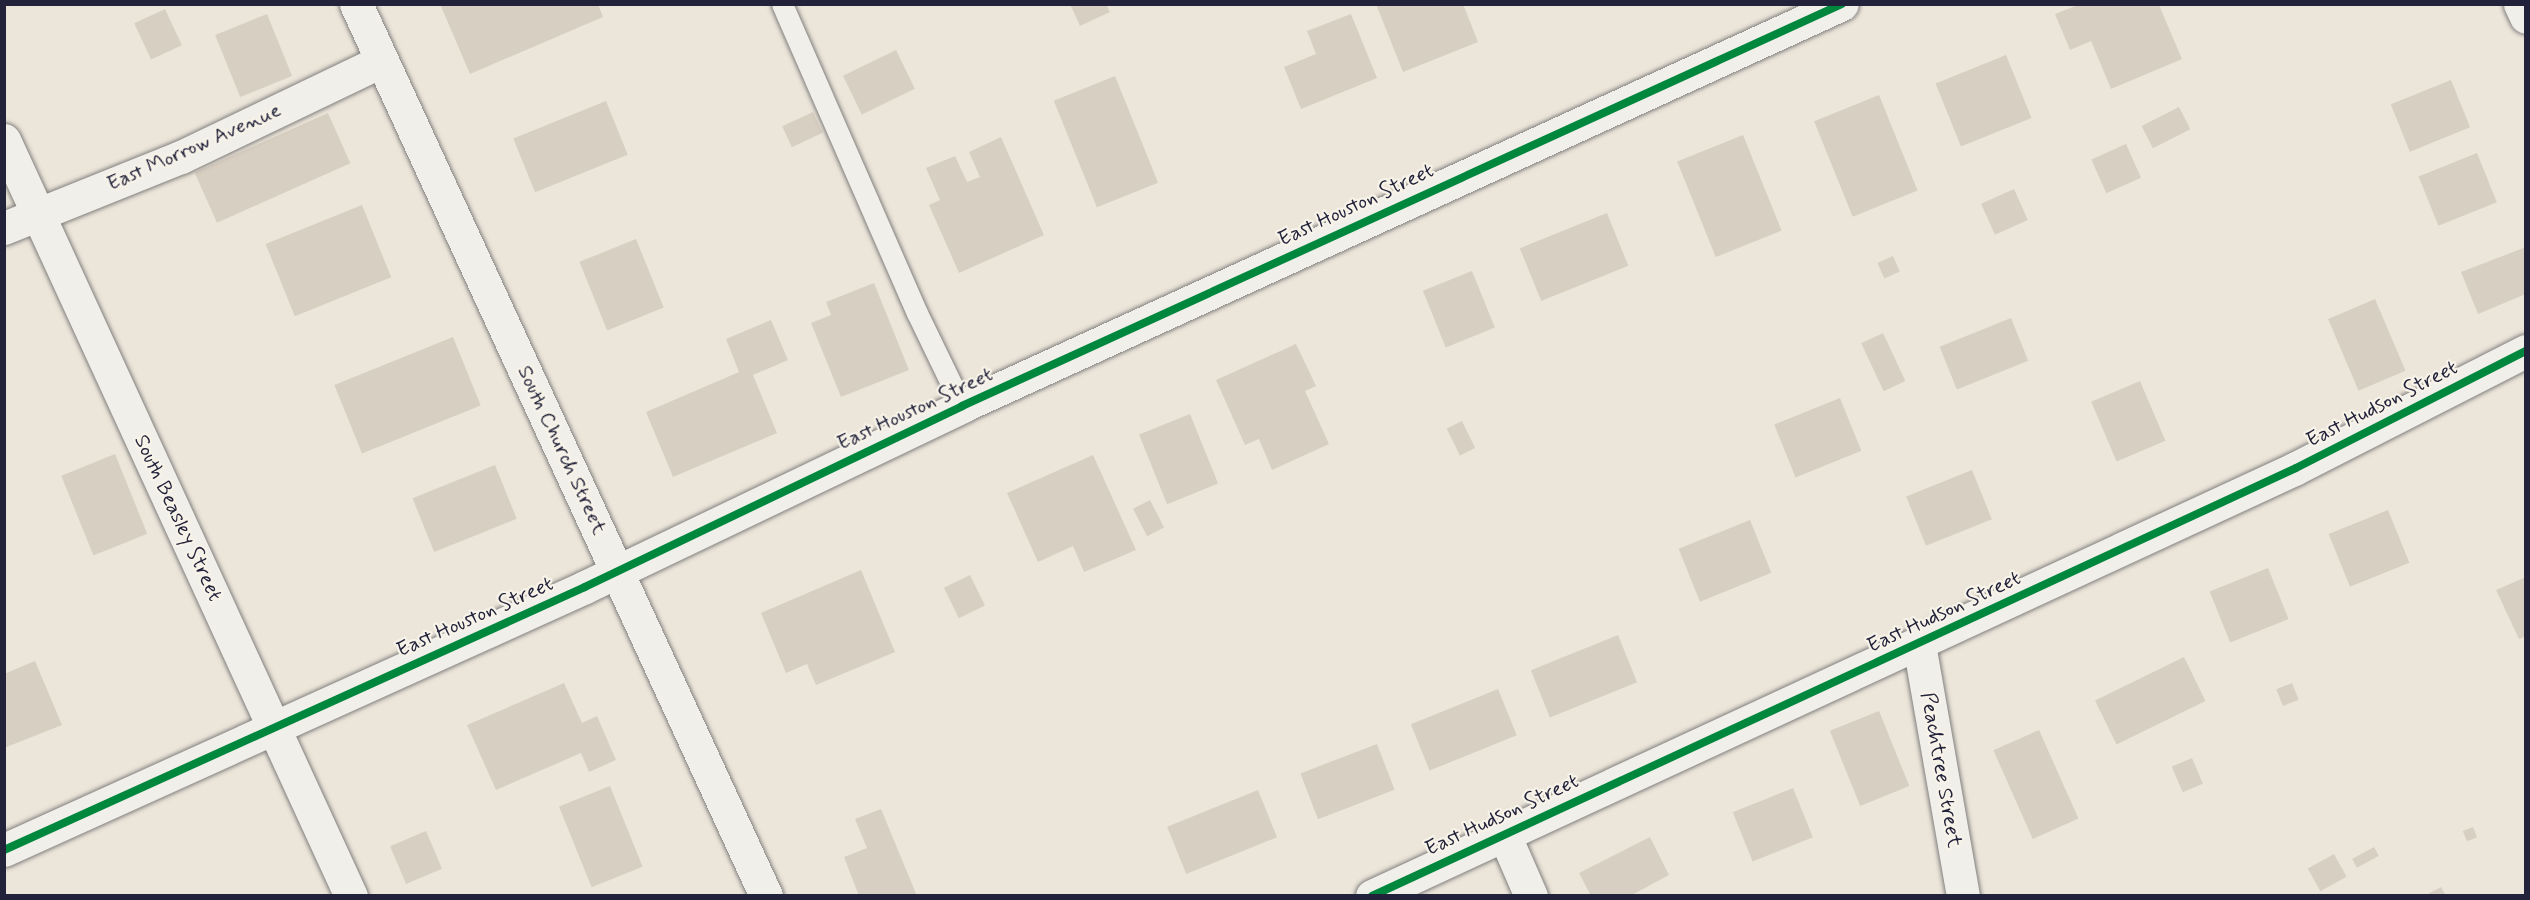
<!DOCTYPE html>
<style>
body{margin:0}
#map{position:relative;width:2530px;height:900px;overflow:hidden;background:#ece6da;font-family:Mynerve,sans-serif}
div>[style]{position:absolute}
.building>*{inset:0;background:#d7cfc1;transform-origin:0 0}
.roads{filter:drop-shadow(0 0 2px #817f7e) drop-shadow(0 0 2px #817f7e)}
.lane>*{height:21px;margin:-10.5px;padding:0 10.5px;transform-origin:10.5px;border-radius:10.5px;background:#f1efea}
.street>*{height:33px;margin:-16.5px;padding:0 16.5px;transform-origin:16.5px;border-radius:16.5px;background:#f1efea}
.secondary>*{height:33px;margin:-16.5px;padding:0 16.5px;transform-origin:16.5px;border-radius:16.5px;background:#f1efea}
.cycleway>*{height:8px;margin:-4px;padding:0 4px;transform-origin:4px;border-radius:4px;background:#00873e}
span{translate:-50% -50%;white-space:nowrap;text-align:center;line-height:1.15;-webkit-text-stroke:4.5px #f7f3e8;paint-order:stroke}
.street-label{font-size:21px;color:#22223b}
.frame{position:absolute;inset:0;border:6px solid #22223b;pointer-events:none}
</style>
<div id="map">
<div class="building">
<div style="clip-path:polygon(440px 4px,598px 4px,603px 17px,470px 74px)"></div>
<div style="clip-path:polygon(1070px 4px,1106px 4px,1110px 12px,1080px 26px)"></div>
<div style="clip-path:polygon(1376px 4px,1463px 4px,1478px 42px,1403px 72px)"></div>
<div style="clip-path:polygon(2078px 5px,2159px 5px,2182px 59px,2111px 89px,2091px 41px,2070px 50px,2055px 14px)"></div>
<div style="left:165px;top:9px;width:40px;height:34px;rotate:65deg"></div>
<div style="left:267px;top:14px;width:67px;height:56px;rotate:68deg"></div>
<div style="clip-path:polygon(1351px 14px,1377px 78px,1301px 109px,1284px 67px,1316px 54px,1307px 31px)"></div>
<div style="left:896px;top:50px;width:43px;height:59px;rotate:64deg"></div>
<div style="left:2006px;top:55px;width:68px;height:76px;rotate:68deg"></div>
<div style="left:1115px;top:76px;width:115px;height:66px;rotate:68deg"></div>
<div style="left:2451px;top:80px;width:51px;height:65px;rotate:68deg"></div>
<div style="left:1879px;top:95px;width:103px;height:70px;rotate:68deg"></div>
<div style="left:606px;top:101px;width:58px;height:100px;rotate:68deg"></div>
<div style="left:2179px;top:107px;width:25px;height:42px;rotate:63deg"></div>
<div style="left:813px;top:112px;width:23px;height:34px;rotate:65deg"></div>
<div style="left:328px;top:113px;width:55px;height:146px;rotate:66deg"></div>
<div style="left:1743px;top:135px;width:103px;height:71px;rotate:68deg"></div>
<div style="clip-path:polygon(1001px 137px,1044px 235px,959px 273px,929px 205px,940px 200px,926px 168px,955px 156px,967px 182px,980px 177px,969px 152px)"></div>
<div style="left:2126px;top:144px;width:37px;height:38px;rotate:66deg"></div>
<div style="left:2477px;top:153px;width:53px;height:63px;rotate:68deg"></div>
<div style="left:2014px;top:189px;width:34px;height:36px;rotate:66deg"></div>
<div style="left:362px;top:205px;width:78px;height:104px;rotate:68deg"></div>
<div style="left:1607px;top:213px;width:57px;height:94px;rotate:68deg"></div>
<div style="left:636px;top:239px;width:74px;height:61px;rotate:68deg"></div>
<div style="clip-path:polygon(2526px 247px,2526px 294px,2478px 314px,2461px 272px)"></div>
<div style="left:1893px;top:256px;width:17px;height:17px;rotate:66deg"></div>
<div style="left:1472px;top:271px;width:61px;height:53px;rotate:68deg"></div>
<div style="clip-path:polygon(874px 283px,909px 370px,841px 397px,811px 323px,831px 315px,826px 302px)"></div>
<div style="left:2375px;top:299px;width:78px;height:51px;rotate:67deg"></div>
<div style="left:2011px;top:318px;width:46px;height:77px;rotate:68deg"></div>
<div style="clip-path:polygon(771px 320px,788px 360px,753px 375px,777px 433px,673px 477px,646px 412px,739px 372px,726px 339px)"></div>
<div style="left:1883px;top:333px;width:53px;height:24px;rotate:65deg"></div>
<div style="left:453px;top:337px;width:74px;height:128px;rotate:68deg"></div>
<div style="clip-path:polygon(1296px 344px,1316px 386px,1305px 391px,1329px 444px,1272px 470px,1259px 439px,1245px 445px,1216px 380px)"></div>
<div style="left:2140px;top:381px;width:65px;height:53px;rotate:67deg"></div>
<div style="left:1840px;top:398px;width:57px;height:71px;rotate:68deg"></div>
<div style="left:1190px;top:414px;width:75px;height:55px;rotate:68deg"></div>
<div style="left:1462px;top:421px;width:30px;height:17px;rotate:64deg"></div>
<div style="left:115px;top:454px;width:86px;height:58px;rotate:68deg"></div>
<div style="clip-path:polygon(1093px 455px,1136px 550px,1084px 572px,1073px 546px,1038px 562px,1007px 493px)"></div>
<div style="left:495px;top:465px;width:58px;height:89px;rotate:68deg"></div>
<div style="left:1972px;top:470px;width:53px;height:71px;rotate:68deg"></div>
<div style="left:1150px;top:500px;width:31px;height:19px;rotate:63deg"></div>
<div style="left:2388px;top:510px;width:57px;height:64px;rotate:68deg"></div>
<div style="left:1750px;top:520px;width:57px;height:77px;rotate:68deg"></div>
<div style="left:2268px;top:568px;width:55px;height:63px;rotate:68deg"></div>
<div style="clip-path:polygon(861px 570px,895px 652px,816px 685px,807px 664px,786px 673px,761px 613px)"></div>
<div style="left:970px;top:575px;width:34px;height:29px;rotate:64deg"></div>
<div style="clip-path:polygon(2526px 577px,2526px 636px,2519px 639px,2496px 590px)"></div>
<div style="left:1618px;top:635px;width:51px;height:94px;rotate:68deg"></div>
<div style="left:2184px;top:657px;width:49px;height:99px;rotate:64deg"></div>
<div style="clip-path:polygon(35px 661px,62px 725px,4px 748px,4px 674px)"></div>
<div style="clip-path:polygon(564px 683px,582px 723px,597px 716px,616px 760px,589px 772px,581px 753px,496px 790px,467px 725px)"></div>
<div style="left:2292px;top:683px;width:18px;height:17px;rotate:68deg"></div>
<div style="left:1498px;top:689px;width:50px;height:94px;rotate:68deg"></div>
<div style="left:1879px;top:711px;width:81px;height:53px;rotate:68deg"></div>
<div style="left:2039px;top:730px;width:97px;height:50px;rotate:66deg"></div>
<div style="left:1377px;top:744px;width:49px;height:82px;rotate:69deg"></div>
<div style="left:2192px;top:758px;width:28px;height:22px;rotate:67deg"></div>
<div style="left:610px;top:786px;width:87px;height:55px;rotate:68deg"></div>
<div style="left:1793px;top:788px;width:53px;height:65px;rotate:68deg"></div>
<div style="left:1258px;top:790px;width:51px;height:98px;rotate:68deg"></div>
<div style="clip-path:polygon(881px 809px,917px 896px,859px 896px,844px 857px,867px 848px,855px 819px)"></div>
<div style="left:2473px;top:827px;width:11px;height:11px;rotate:68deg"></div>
<div style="left:426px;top:831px;width:41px;height:39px;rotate:67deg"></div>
<div style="clip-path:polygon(1650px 837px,1669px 875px,1630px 896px,1591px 896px,1579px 873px)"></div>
<div style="left:2374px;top:847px;width:10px;height:25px;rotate:61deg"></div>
<div style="left:2334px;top:854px;width:26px;height:30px;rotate:61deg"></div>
<div style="clip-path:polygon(2441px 887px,2446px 896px,2424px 896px)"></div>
</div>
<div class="roads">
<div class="lane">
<div style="left:782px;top:4px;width:337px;rotate:66.4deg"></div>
<div style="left:917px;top:313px;width:103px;rotate:64.2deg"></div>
</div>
<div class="street">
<div style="left:4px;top:140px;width:832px;rotate:65.35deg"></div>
<div style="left:4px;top:228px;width:191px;rotate:-21.9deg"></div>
<div style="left:181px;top:157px;width:222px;rotate:-25.6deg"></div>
<div style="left:1919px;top:644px;width:256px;rotate:80.1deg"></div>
<div style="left:1504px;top:834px;width:68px;rotate:66.5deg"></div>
<div style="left:4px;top:850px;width:638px;rotate:-24.35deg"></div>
<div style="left:585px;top:587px;width:418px;rotate:-25.6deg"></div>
<div style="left:962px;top:406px;width:967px;rotate:-24.55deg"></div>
<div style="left:1372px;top:896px;width:1018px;rotate:-24.85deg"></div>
<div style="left:2296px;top:468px;width:258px;rotate:-27deg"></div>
</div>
<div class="secondary">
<div style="left:356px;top:4px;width:982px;rotate:65.31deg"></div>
<div style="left:2520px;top:4px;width:14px;rotate:65deg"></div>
</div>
</div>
<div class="cycleway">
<div style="left:4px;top:850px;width:638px;rotate:-24.35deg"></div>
<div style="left:585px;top:587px;width:418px;rotate:-25.6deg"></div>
<div style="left:962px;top:406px;width:967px;rotate:-24.55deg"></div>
<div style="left:1372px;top:896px;width:1018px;rotate:-24.85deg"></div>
<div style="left:2296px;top:468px;width:258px;rotate:-27deg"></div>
</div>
<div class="street-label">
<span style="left:194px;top:147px;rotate:-24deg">East Morrow Avenue</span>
<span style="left:1356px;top:205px;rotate:-25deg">East Houston Street</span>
<span style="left:2382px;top:404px;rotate:-27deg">East Hudson Street</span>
<span style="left:915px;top:409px;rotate:-25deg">East Houston Street</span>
<span style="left:562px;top:450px;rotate:65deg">South Church Street</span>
<span style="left:178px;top:518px;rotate:65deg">South Beasley Street</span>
<span style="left:1944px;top:612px;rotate:-25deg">East Hudson Street</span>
<span style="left:475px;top:617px;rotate:-24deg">East Houston Street</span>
<span style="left:1941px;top:770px;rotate:80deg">Peachtree Street</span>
<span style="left:1502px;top:815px;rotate:-25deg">East Hudson Street</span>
</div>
<div class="frame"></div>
</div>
